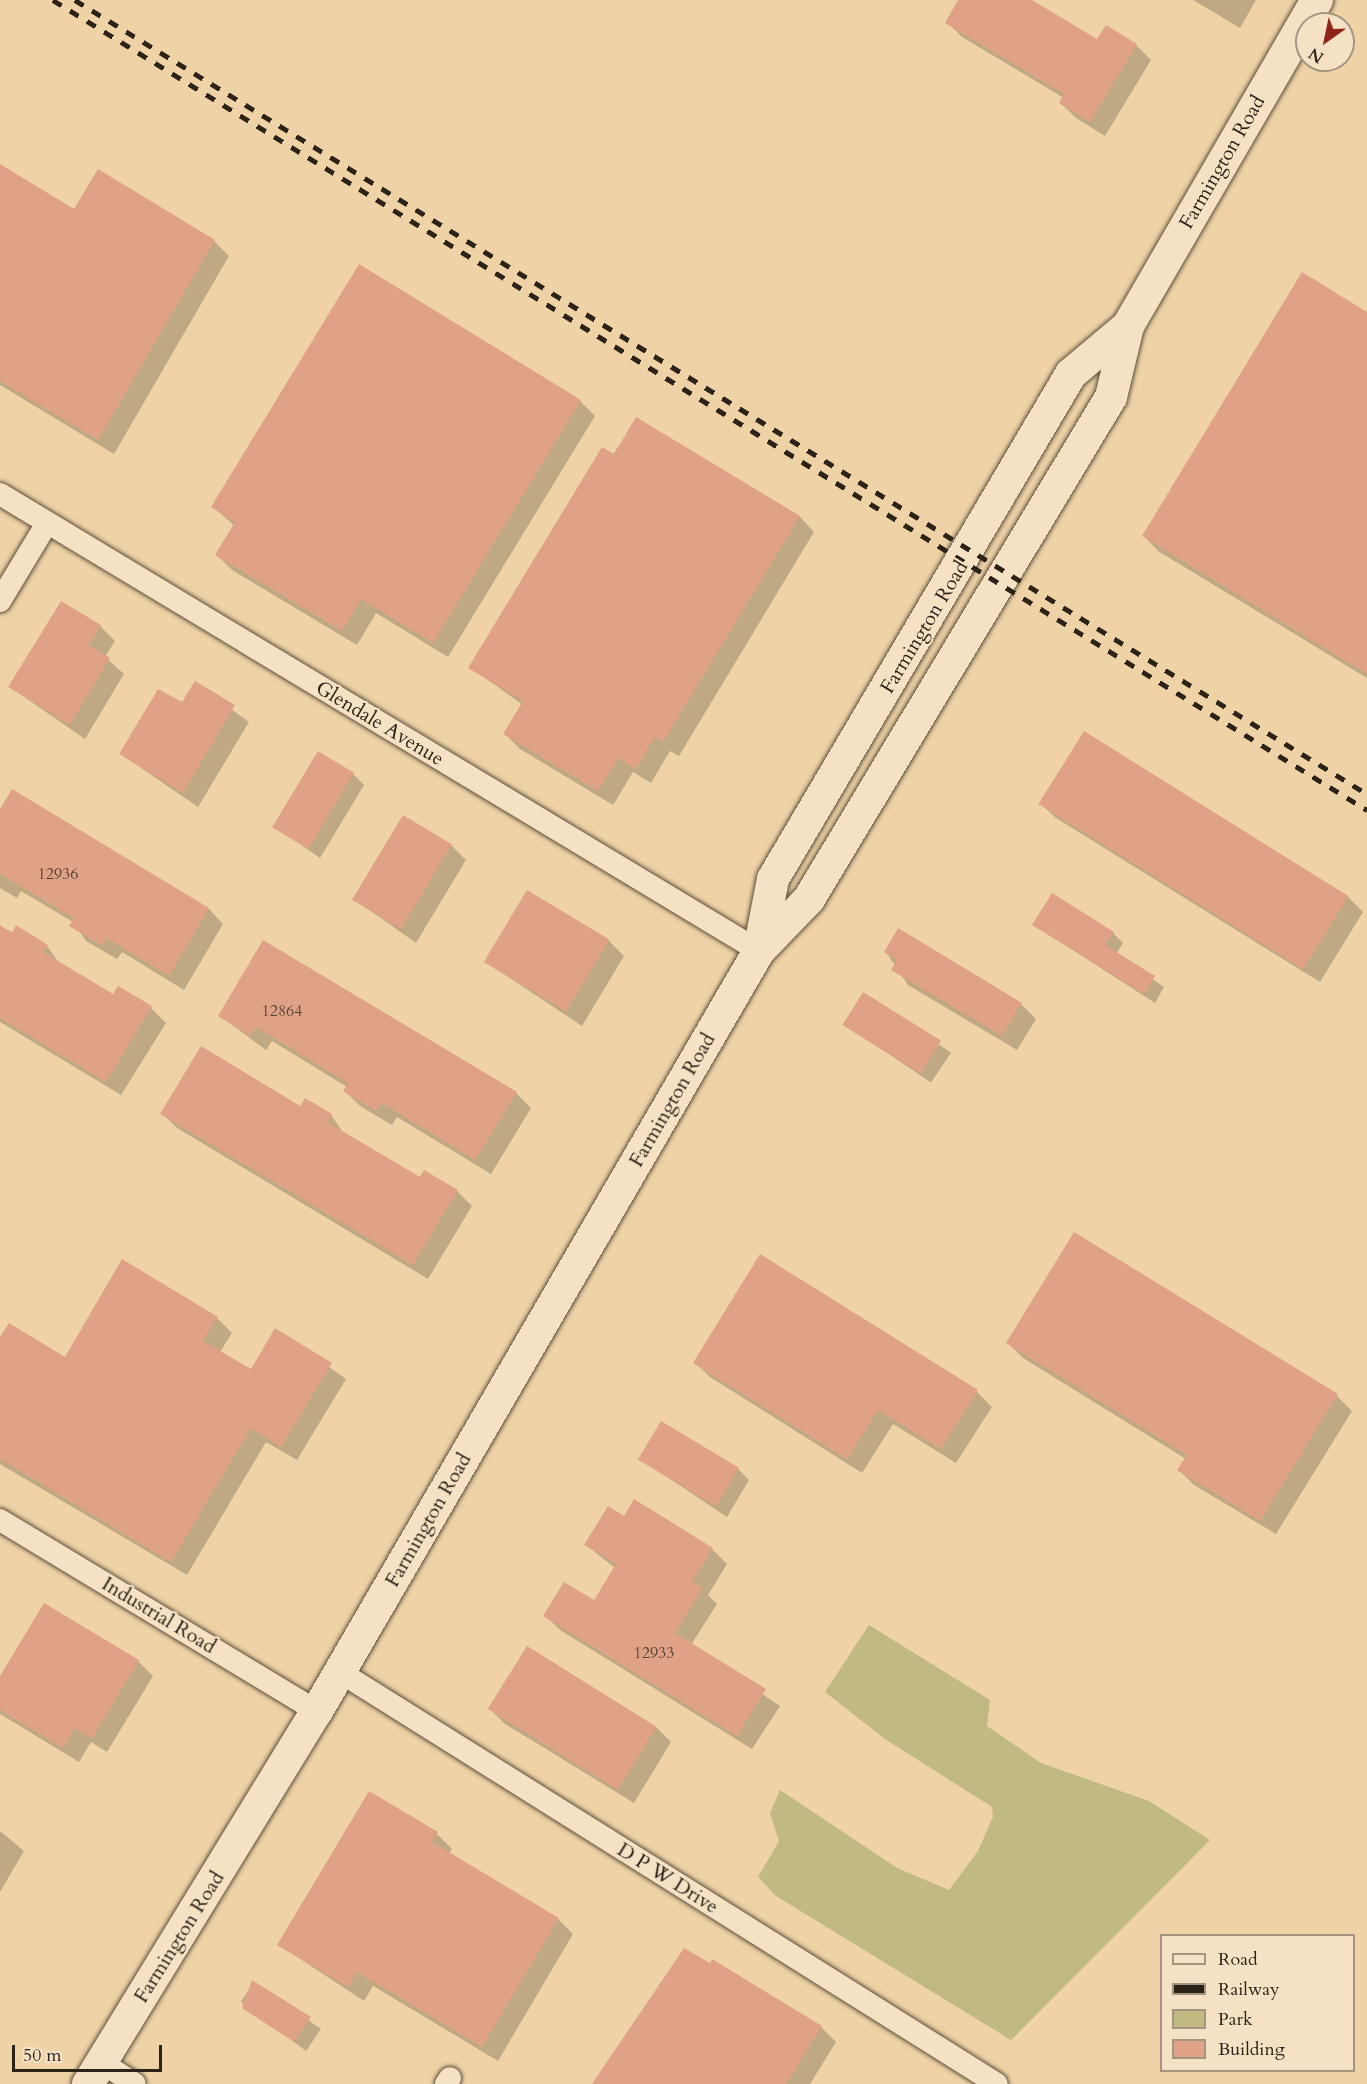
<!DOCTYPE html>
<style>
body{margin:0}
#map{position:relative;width:1367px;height:2084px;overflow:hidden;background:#efd3a6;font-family:Cardo,serif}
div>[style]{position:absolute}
.green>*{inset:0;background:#c0ba82}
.shadow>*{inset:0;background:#0003;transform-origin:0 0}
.building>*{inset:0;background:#dfa286;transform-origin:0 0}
.roads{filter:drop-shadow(0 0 2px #5c4e3c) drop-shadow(0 0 2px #5c4e3c)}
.minor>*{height:22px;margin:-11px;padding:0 11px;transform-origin:11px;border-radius:11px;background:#f5e2c5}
.secondary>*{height:32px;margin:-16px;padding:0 16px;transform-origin:16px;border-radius:16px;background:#f5e2c5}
.rail>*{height:4.5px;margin-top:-2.25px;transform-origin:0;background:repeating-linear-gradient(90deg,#2b2218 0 10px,transparent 0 20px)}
span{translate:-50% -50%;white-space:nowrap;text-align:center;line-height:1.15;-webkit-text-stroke:4.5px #f5e2c5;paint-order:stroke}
.number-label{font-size:16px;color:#584234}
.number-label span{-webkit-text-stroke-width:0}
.street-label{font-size:20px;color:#2b2218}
.legend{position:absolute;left:1160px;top:1934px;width:195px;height:138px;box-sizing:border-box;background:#f5e2c5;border:2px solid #a49580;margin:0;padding:8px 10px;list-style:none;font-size:18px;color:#2b2218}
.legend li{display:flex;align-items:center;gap:12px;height:30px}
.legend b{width:30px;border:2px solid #a49580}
.north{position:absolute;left:1295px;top:12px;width:60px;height:60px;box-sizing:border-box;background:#f5e2c5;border:2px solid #a49580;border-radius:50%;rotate:213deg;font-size:16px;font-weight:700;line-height:24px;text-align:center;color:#2b2218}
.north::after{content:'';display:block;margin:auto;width:21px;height:27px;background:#8f2418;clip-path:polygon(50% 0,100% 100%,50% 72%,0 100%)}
.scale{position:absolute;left:12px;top:2045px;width:150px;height:27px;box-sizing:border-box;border:3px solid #2b2218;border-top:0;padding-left:8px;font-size:18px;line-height:21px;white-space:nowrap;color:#2b2218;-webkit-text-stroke:4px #f5e2c5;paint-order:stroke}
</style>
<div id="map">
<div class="green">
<div style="clip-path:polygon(869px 1625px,990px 1700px,987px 1726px,1041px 1763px,1149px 1801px,1210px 1840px,1011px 2040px,776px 1896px,758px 1877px,779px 1841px,770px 1813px,780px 1790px,897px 1868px,949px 1890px,978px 1851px,993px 1817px,992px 1807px,885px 1739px,825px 1692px)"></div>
</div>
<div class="shadow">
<div style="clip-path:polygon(960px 0,1029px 0,1098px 41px,1136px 45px,1151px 60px,1105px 136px,1076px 118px,1061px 103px,1064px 98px,962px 37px,947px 22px)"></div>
<div style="clip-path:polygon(1193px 0,1256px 0,1240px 28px)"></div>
<div style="clip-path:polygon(0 166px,75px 211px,214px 241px,229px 256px,114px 454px,0 385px)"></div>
<div style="clip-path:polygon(1367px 314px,1367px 678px,1158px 551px,1144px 536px)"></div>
<div style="clip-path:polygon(580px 401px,595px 416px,448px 657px,376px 613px,357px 645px,232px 570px,217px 555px,235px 526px,213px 507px)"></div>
<div style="clip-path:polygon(637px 419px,800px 517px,814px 532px,679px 756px,670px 751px,651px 783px,633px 772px,613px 805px,520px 749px,505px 734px,523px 705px,470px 667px)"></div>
<div style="clip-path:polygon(100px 626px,115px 641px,105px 657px,124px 674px,85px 739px,10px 687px)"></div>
<div style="clip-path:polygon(195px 683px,249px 722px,198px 807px,121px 754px,182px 705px)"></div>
<div style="clip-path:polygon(353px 774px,364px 785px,320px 858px,274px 826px)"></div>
<div style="clip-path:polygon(13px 791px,209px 909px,223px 924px,184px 990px,122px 952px,117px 959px,86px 941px,73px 922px,21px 891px,17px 898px,0 888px,0 812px)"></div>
<div style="clip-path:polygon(1041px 804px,1348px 897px,1363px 912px,1320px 982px,1056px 818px)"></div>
<div style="clip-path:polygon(451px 845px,466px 860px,416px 943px,354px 899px)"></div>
<div style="clip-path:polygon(528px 892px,609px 941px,624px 956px,582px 1026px,486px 962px)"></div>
<div style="clip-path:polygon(1034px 925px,1113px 933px,1123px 943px,1116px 954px,1164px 987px,1155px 1003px)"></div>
<div style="clip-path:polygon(0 927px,47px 946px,60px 964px,114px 996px,151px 1008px,166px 1023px,121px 1095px,0 1022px)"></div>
<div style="clip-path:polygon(886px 952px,1021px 1004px,1036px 1019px,1017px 1050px,908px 985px)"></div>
<div style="left:864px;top:994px;width:105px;height:36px;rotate:34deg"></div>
<div style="clip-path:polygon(220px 1016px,516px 1093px,531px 1108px,491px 1174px,397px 1117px,392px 1125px,360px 1106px,345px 1091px,347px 1087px,272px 1041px,266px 1050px)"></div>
<div style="clip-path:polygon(301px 1108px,331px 1115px,344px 1134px,420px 1180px,457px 1191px,472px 1206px,428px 1279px,177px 1128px,162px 1113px)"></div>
<div style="clip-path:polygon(1075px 1234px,1337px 1396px,1352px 1411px,1276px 1534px,1194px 1485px,1179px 1470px,1186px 1459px,1023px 1358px,1008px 1343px)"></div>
<div style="clip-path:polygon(217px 1318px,232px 1333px,220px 1352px,252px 1371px,276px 1330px,346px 1379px,297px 1460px,266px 1442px,187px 1575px,0 1464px,0 1339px,65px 1359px)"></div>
<div style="clip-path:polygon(695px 1363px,977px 1392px,992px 1407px,956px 1463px,893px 1424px,862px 1473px,710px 1377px)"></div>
<div style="clip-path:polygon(640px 1459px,738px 1469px,749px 1480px,727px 1517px)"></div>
<div style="clip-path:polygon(586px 1545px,712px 1549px,727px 1564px,708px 1595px,717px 1604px,691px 1645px,780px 1706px,752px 1749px,560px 1630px,545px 1615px,595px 1603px,615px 1568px)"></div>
<div style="clip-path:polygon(528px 1648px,656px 1727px,671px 1742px,634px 1803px,505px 1724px,490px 1709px)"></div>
<div style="clip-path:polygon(138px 1661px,153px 1676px,107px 1752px,91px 1742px,79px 1762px,0 1714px,0 1679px)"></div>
<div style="clip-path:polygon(369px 1793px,437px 1834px,452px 1849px,449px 1854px,558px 1919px,573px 1934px,498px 2061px,373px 1986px,364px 2001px,279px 1945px)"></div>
<div style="clip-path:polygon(0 1831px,24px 1851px,0 1892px)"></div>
<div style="clip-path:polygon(685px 1950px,821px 2027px,836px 2042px,810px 2084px,594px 2084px)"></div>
<div style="clip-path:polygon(253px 1982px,321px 2029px,306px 2051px,241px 2002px)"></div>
</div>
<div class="building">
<div style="clip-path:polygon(958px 0,1032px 0,1097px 39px,1106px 25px,1137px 44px,1090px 122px,1059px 103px,1064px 94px,945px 23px)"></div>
<div style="clip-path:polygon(0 164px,74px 209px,98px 169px,215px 240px,98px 440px,0 381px)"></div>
<div style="clip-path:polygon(359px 264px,581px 400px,433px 643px,361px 599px,342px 631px,215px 555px,235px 522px,211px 507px)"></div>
<div style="clip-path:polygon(1302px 272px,1367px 312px,1367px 674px,1142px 536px)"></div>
<div style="clip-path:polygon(636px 417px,800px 516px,663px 742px,655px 737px,636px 769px,618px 758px,598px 791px,503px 734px,523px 701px,468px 668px,602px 447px,614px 454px)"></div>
<div style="clip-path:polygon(61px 601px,101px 625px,89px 645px,110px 658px,70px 725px,8px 687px)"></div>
<div style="clip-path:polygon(195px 681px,235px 705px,183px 793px,119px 754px,158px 689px,182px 702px)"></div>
<div style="left:1084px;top:731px;width:312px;height:86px;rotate:32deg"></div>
<div style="left:318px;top:751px;width:42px;height:89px;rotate:31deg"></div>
<div style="clip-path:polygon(12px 789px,209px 908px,169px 976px,107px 938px,102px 946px,69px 926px,74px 918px,0 874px,0 809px)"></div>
<div style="left:403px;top:815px;width:57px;height:99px;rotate:31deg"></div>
<div style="left:527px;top:890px;width:96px;height:84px;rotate:31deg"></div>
<div style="clip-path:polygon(1052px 893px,1114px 932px,1105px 945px,1155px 976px,1144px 994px,1032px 925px)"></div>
<div style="clip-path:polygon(0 925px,12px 933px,16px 925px,48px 945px,43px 952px,113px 994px,118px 986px,152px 1006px,106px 1082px,0 1018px)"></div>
<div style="clip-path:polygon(898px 928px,1022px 1003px,1002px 1036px,891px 970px,897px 960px,884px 952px)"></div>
<div style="clip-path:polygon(263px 940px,517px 1092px,475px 1160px,382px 1103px,376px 1111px,343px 1091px,348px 1083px,256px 1027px,250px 1036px,218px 1016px)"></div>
<div style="left:863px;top:992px;width:92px;height:39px;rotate:32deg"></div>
<div style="clip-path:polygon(201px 1046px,300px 1106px,305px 1098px,332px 1114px,327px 1122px,420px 1177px,424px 1170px,458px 1190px,413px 1265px,160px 1114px)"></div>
<div style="clip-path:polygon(1074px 1232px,1338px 1394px,1260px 1521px,1177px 1470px,1187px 1455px,1006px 1343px)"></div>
<div style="clip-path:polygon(760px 1254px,978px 1390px,941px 1449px,878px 1410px,847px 1459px,693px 1363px)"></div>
<div style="clip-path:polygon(122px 1259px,218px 1317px,203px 1341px,251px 1369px,275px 1328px,332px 1363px,281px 1447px,251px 1428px,171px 1562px,0 1459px,0 1337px,9px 1323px,65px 1357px)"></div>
<div style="left:661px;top:1421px;width:91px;height:45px;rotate:31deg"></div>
<div style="clip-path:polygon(634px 1499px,713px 1548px,692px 1582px,703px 1588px,675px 1633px,766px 1689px,737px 1736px,543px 1616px,564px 1582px,594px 1600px,616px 1564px,584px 1545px,608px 1506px,624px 1516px)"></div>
<div style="clip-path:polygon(44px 1603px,139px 1660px,92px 1739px,75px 1728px,63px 1748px,0 1710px,0 1676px)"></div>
<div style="left:527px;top:1646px;width:153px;height:74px;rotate:32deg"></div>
<div style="clip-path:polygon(369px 1791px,438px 1832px,432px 1842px,559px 1918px,482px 2047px,357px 1972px,348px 1987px,277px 1945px)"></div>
<div style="clip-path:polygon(684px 1948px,710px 1963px,712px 1959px,822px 2026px,786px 2084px,592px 2084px)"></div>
<div style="clip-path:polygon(252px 1980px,311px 2017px,294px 2042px,242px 2008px)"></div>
</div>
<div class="roads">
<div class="minor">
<div style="left:0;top:494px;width:886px;rotate:31.05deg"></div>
<div style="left:0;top:601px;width:91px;rotate:-58.9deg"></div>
<div style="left:0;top:1520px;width:370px;rotate:31.1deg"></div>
<div style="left:340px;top:1672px;width:775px;rotate:32.09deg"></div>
<div style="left:101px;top:2062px;width:40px;rotate:32.9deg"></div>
<div style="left:446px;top:2084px;width:7px;rotate:-56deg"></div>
</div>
<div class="secondary">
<div style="left:759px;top:951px;width:73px;rotate:-79deg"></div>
<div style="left:773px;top:879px;width:586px;rotate:-59.46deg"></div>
<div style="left:1071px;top:374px;width:75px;rotate:-40.1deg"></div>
<div style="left:88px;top:2084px;width:438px;rotate:-58.5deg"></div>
<div style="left:317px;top:1711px;width:879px;rotate:-59.82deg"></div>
<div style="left:759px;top:951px;width:72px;rotate:-46.1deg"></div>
<div style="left:809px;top:899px;width:586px;rotate:-58.97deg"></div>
<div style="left:1111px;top:397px;width:73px;rotate:-76.5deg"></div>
<div style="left:1128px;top:326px;width:377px;rotate:-59.9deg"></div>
</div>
</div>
<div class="rail">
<div style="left:53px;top:0;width:1544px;rotate:31.65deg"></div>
<div style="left:75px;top:0;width:1516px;rotate:31.57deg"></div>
</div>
<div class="number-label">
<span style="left:58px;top:874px">12936</span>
<span style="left:282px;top:1011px">12864</span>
<span style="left:654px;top:1653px">12933</span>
</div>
<div class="street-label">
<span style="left:1222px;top:162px;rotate:-60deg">Farmington Road</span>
<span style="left:924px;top:627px;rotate:-59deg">Farmington Road</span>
<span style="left:380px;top:723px;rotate:31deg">Glendale Avenue</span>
<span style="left:672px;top:1100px;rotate:-60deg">Farmington Road</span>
<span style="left:428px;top:1520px;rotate:-60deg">Farmington Road</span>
<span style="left:159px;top:1615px;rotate:31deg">Industrial Road</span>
<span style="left:668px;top:1878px;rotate:32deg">D P W Drive</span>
<span style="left:179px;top:1937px;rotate:-58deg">Farmington Road</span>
</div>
<ul class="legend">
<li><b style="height:8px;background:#f5e2c5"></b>Road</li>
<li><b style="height:8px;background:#2b2218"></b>Railway</li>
<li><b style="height:16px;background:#c0ba82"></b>Park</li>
<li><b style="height:16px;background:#dfa286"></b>Building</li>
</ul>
<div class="north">N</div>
<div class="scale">50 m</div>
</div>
